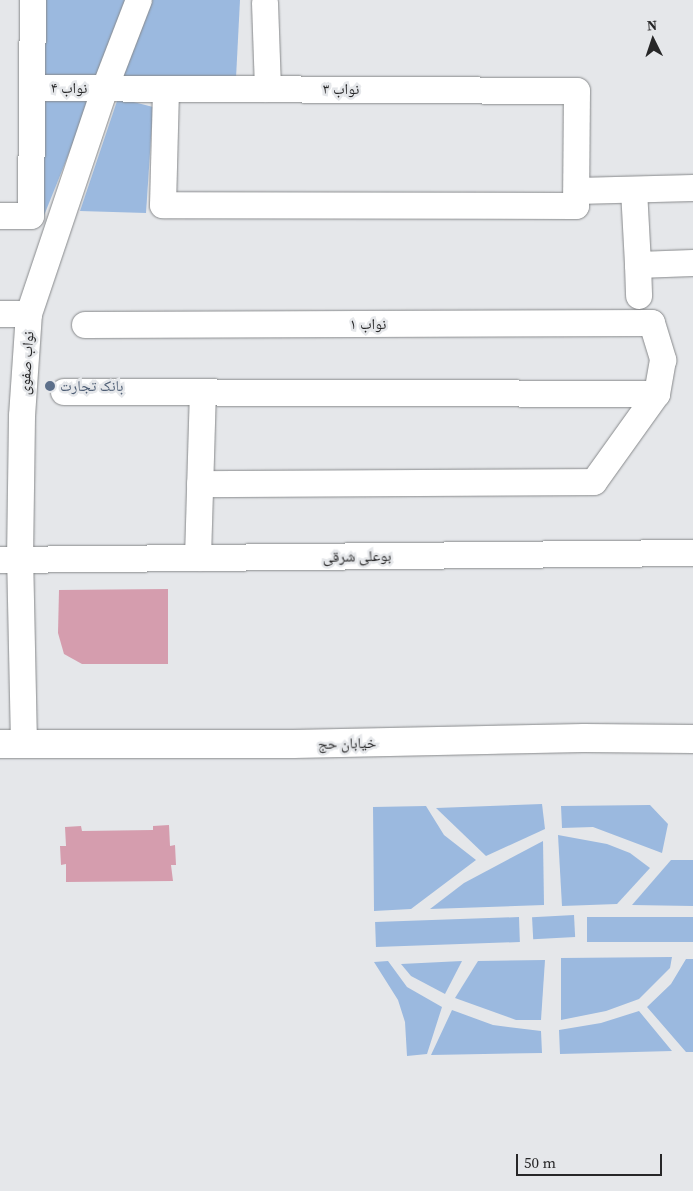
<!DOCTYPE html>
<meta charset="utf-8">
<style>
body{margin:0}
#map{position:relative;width:693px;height:1191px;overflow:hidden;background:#e5e7ea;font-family:"Source Serif 4","Noto Naskh Arabic",serif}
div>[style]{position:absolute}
.green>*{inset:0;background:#9bb9df;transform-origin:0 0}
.building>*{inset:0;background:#d59dae}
.roads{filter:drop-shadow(0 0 1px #87898b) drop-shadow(0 0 1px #87898b)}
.minor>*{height:26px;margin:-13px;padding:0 13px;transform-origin:13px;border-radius:13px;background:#fff}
.major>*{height:28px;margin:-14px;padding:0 14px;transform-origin:14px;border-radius:14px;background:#fff}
.dots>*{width:14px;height:14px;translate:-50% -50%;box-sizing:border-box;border:2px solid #e5e7ea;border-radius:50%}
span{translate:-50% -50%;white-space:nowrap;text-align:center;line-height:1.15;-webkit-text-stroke:5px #e5e7ea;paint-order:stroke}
.street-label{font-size:15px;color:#272728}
.service-label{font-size:15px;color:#4e5e75}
.left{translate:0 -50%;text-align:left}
.north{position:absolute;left:628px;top:15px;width:50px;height:50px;-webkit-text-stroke:4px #e5e7ea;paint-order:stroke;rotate:356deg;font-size:14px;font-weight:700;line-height:20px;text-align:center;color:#272728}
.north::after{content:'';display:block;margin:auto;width:18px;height:22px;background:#272728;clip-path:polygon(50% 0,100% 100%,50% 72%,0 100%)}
.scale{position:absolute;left:516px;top:1154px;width:146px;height:22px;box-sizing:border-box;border:2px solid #272728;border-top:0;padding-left:6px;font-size:15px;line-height:18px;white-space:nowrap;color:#272728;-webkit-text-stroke:4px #e5e7ea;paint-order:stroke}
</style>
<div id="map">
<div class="green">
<div style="clip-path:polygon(39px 0,129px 0,98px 78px,40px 79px)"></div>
<div style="clip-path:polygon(148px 0,240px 0,236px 78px,118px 80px)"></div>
<div style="clip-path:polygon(40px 96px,92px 96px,41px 223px)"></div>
<div style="clip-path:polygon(118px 98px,153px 107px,146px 213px,80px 211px)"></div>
<div style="clip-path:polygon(542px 804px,545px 829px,486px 856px,436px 808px)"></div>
<div style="clip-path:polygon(650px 805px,668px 824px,662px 853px,593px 827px,562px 828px,561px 806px)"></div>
<div style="clip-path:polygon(426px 806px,444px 835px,476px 860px,411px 909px,374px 911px,373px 807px)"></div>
<div style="clip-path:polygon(558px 835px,607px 844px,630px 853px,650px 868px,617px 904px,562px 906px)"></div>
<div style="clip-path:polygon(543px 841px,544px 905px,430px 909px,464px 883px)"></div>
<div style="clip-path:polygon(671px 860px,693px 860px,693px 906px,632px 905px)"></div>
<div style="left:574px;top:915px;width:22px;height:42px;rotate:87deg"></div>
<div style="left:519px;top:917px;width:25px;height:144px;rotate:88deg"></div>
<div style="left:587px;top:917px;width:106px;height:25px"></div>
<div style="clip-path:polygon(672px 957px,670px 968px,639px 999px,606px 1011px,561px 1020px,561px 958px)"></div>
<div style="clip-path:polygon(686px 959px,693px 959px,693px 1052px,686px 1052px,647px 1007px,671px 984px)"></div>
<div style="clip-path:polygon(545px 960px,541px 1020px,516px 1020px,455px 998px,478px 961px)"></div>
<div style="clip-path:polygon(388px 961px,407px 987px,442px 1007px,427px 1054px,407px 1056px,405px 1022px,398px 1000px,374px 962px)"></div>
<div style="clip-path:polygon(462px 961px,445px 994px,411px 976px,401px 964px)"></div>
<div style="clip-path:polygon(452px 1010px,493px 1025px,541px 1031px,542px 1053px,431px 1055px)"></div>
<div style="clip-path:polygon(639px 1011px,672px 1051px,560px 1054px,559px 1030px,601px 1023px)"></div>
</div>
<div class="building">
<div style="clip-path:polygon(168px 589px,168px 664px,82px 664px,64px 654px,58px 633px,59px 590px)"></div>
<div style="clip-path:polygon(169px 825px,170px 846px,175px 845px,176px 865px,171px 865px,173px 881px,66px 882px,66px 864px,61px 865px,60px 846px,66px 846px,65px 827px,81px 826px,82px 831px,153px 830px,153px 826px)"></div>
</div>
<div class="roads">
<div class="minor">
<div style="left:265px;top:3px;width:86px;rotate:88deg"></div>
<div style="left:32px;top:88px;width:545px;rotate:0.32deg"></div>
<div style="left:577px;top:91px;width:115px;rotate:90.5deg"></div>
<div style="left:576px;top:206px;width:413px;rotate:-179.9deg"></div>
<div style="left:163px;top:205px;width:116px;rotate:-88.5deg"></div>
<div style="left:634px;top:190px;width:75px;rotate:86.9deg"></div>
<div style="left:638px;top:265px;width:55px;rotate:-2.1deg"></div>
<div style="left:577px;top:191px;width:116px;rotate:-1.5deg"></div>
<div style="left:0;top:216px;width:31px"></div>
<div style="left:31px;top:216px;width:216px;rotate:-89.5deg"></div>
<div style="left:638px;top:265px;width:31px;rotate:88deg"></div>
<div style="left:0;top:314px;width:29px"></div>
<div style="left:85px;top:325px;width:567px;rotate:-0.2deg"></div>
<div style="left:652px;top:323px;width:39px;rotate:73deg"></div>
<div style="left:663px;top:360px;width:35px;rotate:100deg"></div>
<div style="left:657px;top:394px;width:108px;rotate:125.6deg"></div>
<div style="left:594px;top:482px;width:394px;rotate:179.7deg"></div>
<div style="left:64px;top:392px;width:593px;rotate:0.19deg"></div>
<div style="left:198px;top:558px;width:166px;rotate:-88.3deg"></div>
<div style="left:0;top:560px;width:693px;rotate:-0.58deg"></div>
<div style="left:24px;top:744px;width:184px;rotate:-91.2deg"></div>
<div style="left:20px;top:560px;width:144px;rotate:-89.2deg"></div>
<div style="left:22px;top:416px;width:102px;rotate:-86.1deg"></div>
<div style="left:29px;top:314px;width:238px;rotate:-71.4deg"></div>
<div style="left:105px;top:88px;width:94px;rotate:-68.9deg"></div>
</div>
<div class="major">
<div style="left:0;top:744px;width:293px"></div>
<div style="left:293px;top:744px;width:291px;rotate:-1.2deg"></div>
<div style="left:584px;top:738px;width:109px;rotate:0.5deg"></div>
</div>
</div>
<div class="dots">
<div style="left:50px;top:386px;background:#5c6f8a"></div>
</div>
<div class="street-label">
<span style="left:69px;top:88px">نواب ۴</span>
<span style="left:341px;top:89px">نواب ۳</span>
<span style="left:368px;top:324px">نواب ۱</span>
<span style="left:26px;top:363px;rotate:-86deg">نواب صفوی</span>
<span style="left:357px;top:556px;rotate:-1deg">بوعلی شرقی</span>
<span style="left:347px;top:743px;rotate:-1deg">خیابان حج</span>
</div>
<div class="service-label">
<span class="left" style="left:60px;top:386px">بانک تجارت</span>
</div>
<div class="north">N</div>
<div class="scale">50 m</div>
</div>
